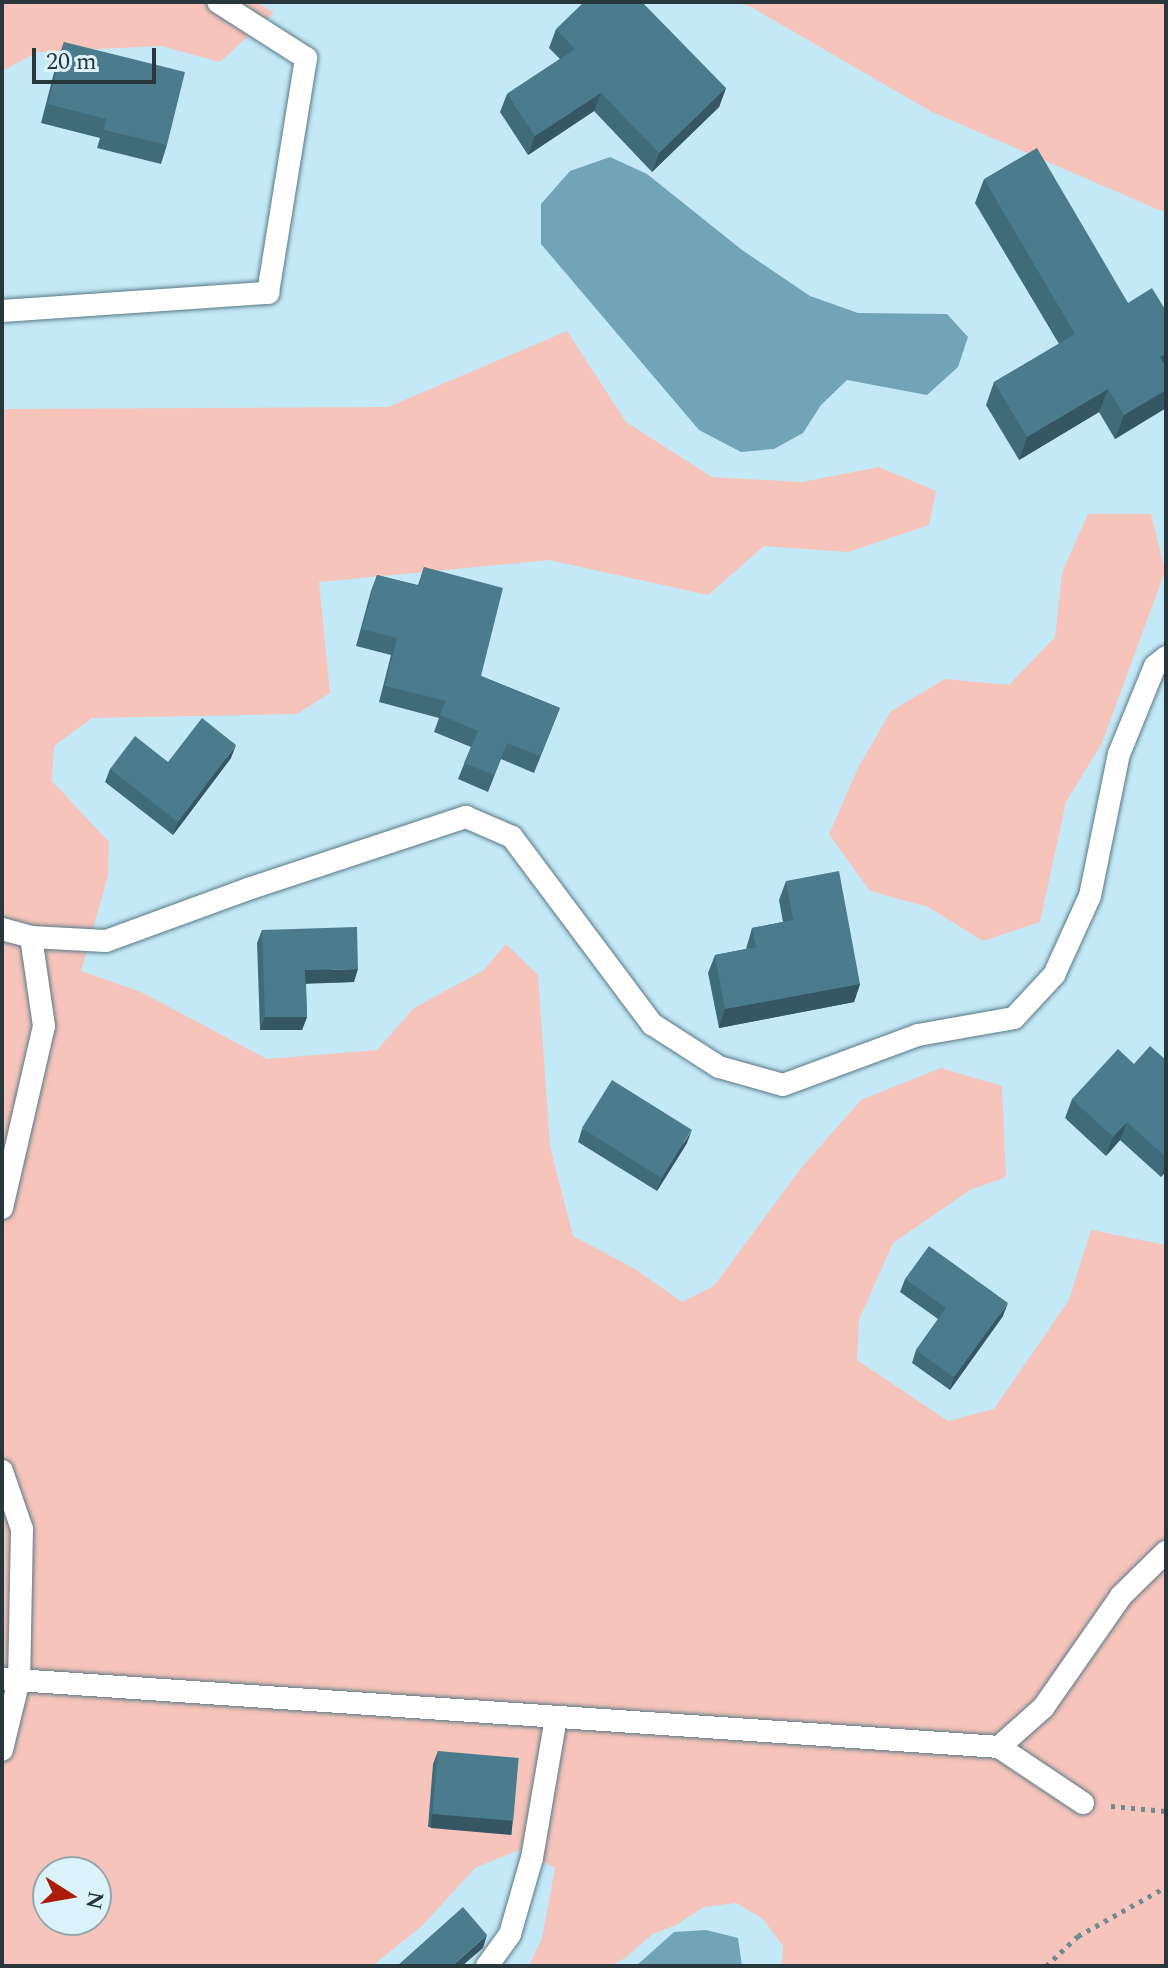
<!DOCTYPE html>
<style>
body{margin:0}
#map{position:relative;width:1168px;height:1968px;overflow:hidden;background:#c4e9f6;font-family:Spectral,serif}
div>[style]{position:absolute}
.green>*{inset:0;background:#f6c4ba}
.water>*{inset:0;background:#71a4b7}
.path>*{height:5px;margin-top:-2.5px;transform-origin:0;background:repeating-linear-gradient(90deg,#708a92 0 4px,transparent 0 10px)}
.roads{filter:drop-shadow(0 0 2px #587986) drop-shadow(0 0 2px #587986)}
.service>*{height:22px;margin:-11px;padding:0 11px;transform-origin:11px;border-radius:11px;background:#fff}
.wall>*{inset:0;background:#406b79}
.shaded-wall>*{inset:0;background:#345763;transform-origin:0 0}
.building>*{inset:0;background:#4a7c8d;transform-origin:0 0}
span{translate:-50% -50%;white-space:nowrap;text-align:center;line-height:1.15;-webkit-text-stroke:8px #ddf3fb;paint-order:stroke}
.frame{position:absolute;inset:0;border:4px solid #28373c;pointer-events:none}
.north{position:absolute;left:32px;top:1856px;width:80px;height:80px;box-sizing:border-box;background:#ddf3fb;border:2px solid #95a8af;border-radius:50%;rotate:101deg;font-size:22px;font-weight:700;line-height:32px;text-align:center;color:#28373c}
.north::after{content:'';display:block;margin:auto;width:28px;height:36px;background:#ac1d09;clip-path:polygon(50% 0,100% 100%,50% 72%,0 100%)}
.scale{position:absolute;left:32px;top:48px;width:124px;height:36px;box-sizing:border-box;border:4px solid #28373c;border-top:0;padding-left:10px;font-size:24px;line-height:28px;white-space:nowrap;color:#28373c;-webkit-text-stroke:6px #ddf3fb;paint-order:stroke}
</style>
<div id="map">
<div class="green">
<div style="clip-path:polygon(2px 2px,257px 2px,274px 13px,220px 62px,161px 46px,38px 52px,2px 71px)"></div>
<div style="clip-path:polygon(736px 2px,1166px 2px,1166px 213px,932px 112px,751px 7px)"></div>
<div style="clip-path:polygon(evenodd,567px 331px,626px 422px,712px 477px,802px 482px,879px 467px,936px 491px,929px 525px,848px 552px,764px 546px,708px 595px,549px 560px,319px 582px,330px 693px,297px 714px,92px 718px,54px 746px,52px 781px,109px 842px,108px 876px,81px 971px,141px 992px,267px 1059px,377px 1050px,414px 1008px,484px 970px,506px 944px,538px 975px,550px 1146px,573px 1236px,635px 1269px,682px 1302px,714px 1286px,802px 1167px,861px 1100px,941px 1068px,1002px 1086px,1006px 1177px,970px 1190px,893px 1243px,859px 1320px,857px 1360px,948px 1421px,994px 1409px,1069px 1300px,1091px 1230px,1166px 1245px,1166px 1966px,782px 1966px,783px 1946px,763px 1919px,736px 1903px,704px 1907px,676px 1925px,653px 1934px,625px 1958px,610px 1966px,529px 1966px,542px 1938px,555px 1868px,521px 1849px,475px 1868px,422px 1926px,372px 1966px,2px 1966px,2px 409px,388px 407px,567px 331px,48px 1872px,96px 1872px,96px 1920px,48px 1920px,48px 1872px)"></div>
<div style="clip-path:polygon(1088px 514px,1151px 514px,1165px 571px,1102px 743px,1066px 802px,1040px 922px,983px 941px,928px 907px,870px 891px,829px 834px,859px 766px,891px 711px,945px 679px,1009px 685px,1055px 637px,1062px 572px)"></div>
</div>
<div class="water">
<div style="clip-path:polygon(610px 157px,647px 174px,742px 250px,810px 296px,858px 313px,947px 314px,968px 337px,958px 367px,927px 395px,847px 380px,821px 405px,803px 433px,774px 449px,741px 452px,699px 430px,541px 244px,541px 204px,570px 171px)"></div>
<div style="clip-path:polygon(706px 1930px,738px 1938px,742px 1966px,636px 1966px,674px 1932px)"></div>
</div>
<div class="path">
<div style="left:1111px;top:1806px;width:55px;rotate:5.2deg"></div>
<div style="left:1046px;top:1966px;width:44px;rotate:-43.2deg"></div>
<div style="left:1078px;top:1936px;width:101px;rotate:-29.1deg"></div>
<div style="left:1165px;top:1966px;width:2px;rotate:-63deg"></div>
</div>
<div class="roads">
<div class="service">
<div style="left:2px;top:311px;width:267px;rotate:-3.9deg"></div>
<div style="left:268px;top:293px;width:238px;rotate:-80.8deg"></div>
<div style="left:306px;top:58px;width:104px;rotate:-147.5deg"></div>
<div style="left:2px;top:929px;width:30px;rotate:15deg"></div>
<div style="left:31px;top:937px;width:75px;rotate:3.1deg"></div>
<div style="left:106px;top:941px;width:151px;rotate:-20.1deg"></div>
<div style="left:248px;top:889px;width:230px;rotate:-18.3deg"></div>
<div style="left:466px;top:817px;width:50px;rotate:23.5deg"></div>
<div style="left:512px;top:837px;width:234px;rotate:53.2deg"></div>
<div style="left:652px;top:1024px;width:80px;rotate:32.7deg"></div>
<div style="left:719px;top:1067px;width:66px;rotate:15.7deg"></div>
<div style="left:783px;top:1085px;width:144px;rotate:-20.3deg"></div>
<div style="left:918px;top:1035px;width:97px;rotate:-10deg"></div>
<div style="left:1014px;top:1018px;width:59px;rotate:-47.1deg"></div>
<div style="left:1054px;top:975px;width:87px;rotate:-65.5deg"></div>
<div style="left:1090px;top:896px;width:145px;rotate:-78.5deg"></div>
<div style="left:1119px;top:754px;width:95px;rotate:-67.8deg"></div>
<div style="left:1155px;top:666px;width:14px;rotate:-39deg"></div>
<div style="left:2px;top:1208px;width:187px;rotate:-77deg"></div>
<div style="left:44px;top:1026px;width:90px;rotate:-98.3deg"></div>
<div style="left:2px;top:1471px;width:61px;rotate:71deg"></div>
<div style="left:22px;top:1529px;width:151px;rotate:91.1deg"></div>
<div style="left:19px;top:1680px;width:72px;rotate:103.7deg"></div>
<div style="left:2px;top:1679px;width:999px;rotate:3.9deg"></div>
<div style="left:999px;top:1747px;width:101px;rotate:33.7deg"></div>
<div style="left:999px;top:1747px;width:59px;rotate:-41.6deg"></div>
<div style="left:1043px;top:1708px;width:136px;rotate:-55.1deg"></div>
<div style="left:1121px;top:1596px;width:63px;rotate:-44.4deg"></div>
<div style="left:487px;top:1966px;width:39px;rotate:-54deg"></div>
<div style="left:510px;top:1934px;width:79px;rotate:-73.9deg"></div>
<div style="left:532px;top:1858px;width:143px;rotate:-80.3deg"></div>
</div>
</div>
<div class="wall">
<div style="clip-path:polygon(556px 29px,726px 88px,719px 107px,652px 172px,594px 111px,528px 155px,500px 112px,507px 94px,560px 59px,549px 48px)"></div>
<div style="clip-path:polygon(64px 42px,167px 145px,161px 164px,97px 148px,100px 138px,41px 123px,57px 61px)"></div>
<div style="clip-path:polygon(984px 179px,1128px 303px,1166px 311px,1166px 408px,1115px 439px,1099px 412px,1019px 460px,986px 405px,994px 382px,1059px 344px,975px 203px)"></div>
<div style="clip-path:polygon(424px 567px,481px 676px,560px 708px,534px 773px,501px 759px,488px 792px,458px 779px,471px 747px,434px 732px,439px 718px,379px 702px,391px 655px,356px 646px,371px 591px,377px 575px,418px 585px)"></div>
<div style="clip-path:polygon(231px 758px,173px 835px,105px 782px,110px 769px)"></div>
<div style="clip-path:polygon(786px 881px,860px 984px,854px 1002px,719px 1028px,708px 973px,715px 955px,746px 949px,752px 928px,783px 922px,779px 900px)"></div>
<div style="clip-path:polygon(262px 930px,354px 982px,306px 983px,307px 1017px,302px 1030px,260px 1030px,257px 943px)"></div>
<div style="clip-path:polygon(1166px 1060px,1166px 1171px,1161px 1177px,1120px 1140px,1106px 1156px,1065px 1118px,1072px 1099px,1134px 1064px)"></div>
<div style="clip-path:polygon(582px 1129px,687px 1143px,657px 1191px,578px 1142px)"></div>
<div style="clip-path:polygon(905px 1279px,1003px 1316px,950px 1390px,912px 1363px,916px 1350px,938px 1319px,900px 1292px)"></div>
<div style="clip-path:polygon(438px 1751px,513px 1821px,509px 1834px,428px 1827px,433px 1764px)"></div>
</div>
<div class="shaded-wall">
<div style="clip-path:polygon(726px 88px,719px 107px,652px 172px,659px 153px)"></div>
<div style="clip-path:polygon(601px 93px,594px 111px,528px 155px,535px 136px)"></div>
<div style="clip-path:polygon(1166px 354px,1166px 373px,1160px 357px)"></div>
<div style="clip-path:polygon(1108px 389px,1099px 412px,1019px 460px,1027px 437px)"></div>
<div style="clip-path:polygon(1166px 390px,1166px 408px,1115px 439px,1124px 415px)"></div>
<div style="clip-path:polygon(236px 745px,231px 758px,173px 835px,178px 822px)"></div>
<div style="clip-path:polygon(358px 969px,354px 982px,301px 984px,305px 970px)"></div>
<div style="clip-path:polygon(860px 984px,854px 1002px,719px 1028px,725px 1009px)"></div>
<div style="clip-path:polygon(265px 1017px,307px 1017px,302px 1030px,260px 1030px)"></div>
<div style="clip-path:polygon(1127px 1122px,1120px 1140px,1106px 1156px,1113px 1137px)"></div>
<div style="clip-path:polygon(692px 1130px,687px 1143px,657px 1191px,662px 1178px)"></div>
<div style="clip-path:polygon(1166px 1162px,1166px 1171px,1161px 1177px)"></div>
<div style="clip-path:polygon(1008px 1303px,1003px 1316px,950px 1390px,954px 1377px)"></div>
<div style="left:432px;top:1814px;width:81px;height:14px;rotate:5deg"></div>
<div style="clip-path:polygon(487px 1935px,483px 1948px,462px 1966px,452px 1966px)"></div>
</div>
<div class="building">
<div style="clip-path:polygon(584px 2px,642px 2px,726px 88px,659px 153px,601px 93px,535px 136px,507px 94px,575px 49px,556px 29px)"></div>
<div style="clip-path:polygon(64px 42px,185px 72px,167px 145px,104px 130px,106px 119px,48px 104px)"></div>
<div style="clip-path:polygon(1037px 148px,1128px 303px,1152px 288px,1166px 311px,1166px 354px,1160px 357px,1166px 367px,1166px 390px,1124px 415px,1108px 389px,1027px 437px,994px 382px,1075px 334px,984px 179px)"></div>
<div style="clip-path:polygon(424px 567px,503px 588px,481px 676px,560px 708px,540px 756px,507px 743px,494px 775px,464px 763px,478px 731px,440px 715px,446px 701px,385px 686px,397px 638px,362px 629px,377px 575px,419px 586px)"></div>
<div style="clip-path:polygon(202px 718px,236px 745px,178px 822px,110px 769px,135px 736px,168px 762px)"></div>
<div style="clip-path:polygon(839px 871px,860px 984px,725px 1009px,715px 955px,756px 947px,752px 928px,793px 920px,786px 881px)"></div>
<div style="clip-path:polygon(357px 927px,358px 969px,305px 970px,307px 1017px,265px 1017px,262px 930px)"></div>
<div style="clip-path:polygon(1150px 1046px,1166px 1060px,1166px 1157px,1127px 1122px,1113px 1137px,1072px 1099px,1118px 1049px,1134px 1064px)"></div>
<div style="left:612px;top:1080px;width:94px;height:57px;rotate:32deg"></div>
<div style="clip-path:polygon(929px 1246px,1008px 1303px,954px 1377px,916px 1350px,946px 1308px,905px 1279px)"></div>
<div style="left:438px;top:1751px;width:81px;height:63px;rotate:5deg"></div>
<div style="clip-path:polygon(463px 1907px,487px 1935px,452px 1966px,397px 1966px)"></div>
</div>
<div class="frame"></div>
<div class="north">N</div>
<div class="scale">20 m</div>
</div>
